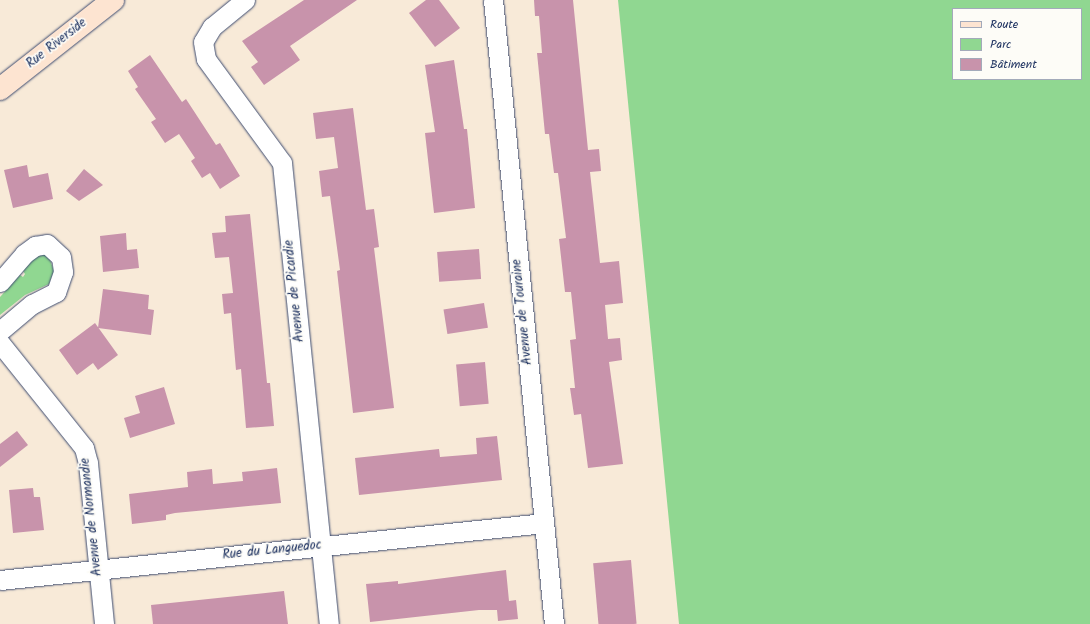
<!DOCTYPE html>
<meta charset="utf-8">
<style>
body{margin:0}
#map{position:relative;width:1090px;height:624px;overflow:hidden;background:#f8ead8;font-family:Kalam,sans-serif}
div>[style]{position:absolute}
.green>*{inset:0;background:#90d791}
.building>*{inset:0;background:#c893ab;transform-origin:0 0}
.roads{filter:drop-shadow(0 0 1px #3c4b70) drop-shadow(0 0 1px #3c4b70)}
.street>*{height:19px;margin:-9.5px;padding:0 9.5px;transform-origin:9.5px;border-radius:9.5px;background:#fff}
.secondary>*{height:22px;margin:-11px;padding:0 11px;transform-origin:11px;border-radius:11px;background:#fde4d1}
span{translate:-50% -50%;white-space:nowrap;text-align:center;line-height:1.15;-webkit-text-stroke:3.5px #fdfcf7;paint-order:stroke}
.street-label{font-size:13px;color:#1b2f5e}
.legend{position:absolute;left:952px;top:8px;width:130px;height:72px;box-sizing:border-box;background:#fdfcf7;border:1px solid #a3aaba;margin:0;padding:5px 7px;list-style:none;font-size:12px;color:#1b2f5e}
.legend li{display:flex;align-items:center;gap:8px;height:20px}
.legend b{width:20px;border:1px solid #a3aaba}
</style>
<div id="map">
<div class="green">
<div style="clip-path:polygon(evenodd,618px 0,1090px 0,1090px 624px,679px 624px,618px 0,953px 9px,1081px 9px,1081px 79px,953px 79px,953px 9px)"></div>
<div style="clip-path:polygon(43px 253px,49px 257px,54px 271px,49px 284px,25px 295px,0 315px,0 297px,20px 275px,23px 277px,25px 274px,23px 271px,36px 256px)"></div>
</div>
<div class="building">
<div style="clip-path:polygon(304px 0,357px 0,290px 46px,300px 60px,264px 85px,251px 67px,258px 62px,242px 41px)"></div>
<div style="clip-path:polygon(426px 0,439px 0,460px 28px,435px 47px,409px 13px)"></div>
<div style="clip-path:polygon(534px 0,573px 0,588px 150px,599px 149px,601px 171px,590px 172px,600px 263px,619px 261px,623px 303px,605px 305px,608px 339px,620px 338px,622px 360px,609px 362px,623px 464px,588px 468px,581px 414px,574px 415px,570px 388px,575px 388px,570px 340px,576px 339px,571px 292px,565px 292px,559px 239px,566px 238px,558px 173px,554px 173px,549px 134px,545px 134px,537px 53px,542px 53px,539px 16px,535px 16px)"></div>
<div style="clip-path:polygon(150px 55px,182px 102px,186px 99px,216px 145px,220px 143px,240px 176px,220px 189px,210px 173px,202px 178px,191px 161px,195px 158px,179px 134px,165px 143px,151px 122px,156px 119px,135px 89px,138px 87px,128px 71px)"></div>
<div style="clip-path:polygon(454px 60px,464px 129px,467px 129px,475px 208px,434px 213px,425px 133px,435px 132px,425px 65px)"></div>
<div style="clip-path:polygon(353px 108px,366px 210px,374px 209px,379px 247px,374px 248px,394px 408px,353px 413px,337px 271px,340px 270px,330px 196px,322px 197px,319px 171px,338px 168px,334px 137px,316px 139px,313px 113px)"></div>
<div style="clip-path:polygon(27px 165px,29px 177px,48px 173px,53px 199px,13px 208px,4px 170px)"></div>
<div style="clip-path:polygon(84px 169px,103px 185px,79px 201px,66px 191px)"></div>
<div style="clip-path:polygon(250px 214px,267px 383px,270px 383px,274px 426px,246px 428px,241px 369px,236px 370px,231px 313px,224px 314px,222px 294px,233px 293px,229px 257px,215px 258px,212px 233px,226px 232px,225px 216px)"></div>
<div style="clip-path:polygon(126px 233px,127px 250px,137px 249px,139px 268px,103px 272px,100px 236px)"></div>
<div style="left:479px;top:249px;width:30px;height:42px;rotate:86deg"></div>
<div style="clip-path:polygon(103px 289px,149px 295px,148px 309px,154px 310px,151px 335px,98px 328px)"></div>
<div style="left:484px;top:303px;width:25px;height:41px;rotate:81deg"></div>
<div style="clip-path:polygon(95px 323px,118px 355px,98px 370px,93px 363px,77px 375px,59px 350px)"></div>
<div style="left:485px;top:362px;width:42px;height:29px;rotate:85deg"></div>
<div style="clip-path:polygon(164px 387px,175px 424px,130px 438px,124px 418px,140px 413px,135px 396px)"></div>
<div style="clip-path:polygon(17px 431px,28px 445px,0 467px,0 444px)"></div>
<div style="clip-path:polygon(497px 436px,502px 480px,359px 495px,355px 458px,439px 449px,440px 457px,477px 454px,476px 438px)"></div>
<div style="clip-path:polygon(277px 468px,281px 503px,175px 513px,166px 515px,166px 520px,132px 524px,129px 494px,188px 487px,187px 472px,212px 469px,213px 484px,243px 481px,242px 472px)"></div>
<div style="clip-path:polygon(33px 488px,34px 497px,40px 497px,44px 530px,13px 533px,9px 490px)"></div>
<div style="left:631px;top:560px;width:64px;height:38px;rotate:85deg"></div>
<div style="clip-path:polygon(506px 570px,509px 601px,516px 600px,518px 619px,498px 621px,497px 610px,479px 610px,370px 622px,366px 584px,398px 581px,398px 584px)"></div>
<div style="clip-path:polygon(284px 591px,288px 624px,153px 624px,151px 605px)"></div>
</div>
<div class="roads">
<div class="street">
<div style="left:245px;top:0;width:43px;rotate:140.7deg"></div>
<div style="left:212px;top:27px;width:17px;rotate:121deg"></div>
<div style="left:203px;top:42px;width:17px;rotate:80deg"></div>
<div style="left:206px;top:59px;width:129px;rotate:53.8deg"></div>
<div style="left:282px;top:163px;width:463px;rotate:84.2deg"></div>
<div style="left:493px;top:0;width:627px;rotate:84.42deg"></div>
<div style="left:0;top:282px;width:37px;rotate:-49deg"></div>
<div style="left:24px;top:254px;width:14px;rotate:-36deg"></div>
<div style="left:35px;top:246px;width:12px;rotate:-9deg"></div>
<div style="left:47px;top:244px;width:19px;rotate:43deg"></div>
<div style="left:61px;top:257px;width:15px;rotate:82deg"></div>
<div style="left:63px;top:272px;width:21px;rotate:109deg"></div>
<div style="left:56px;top:292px;width:27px;rotate:153deg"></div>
<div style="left:32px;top:304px;width:42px;rotate:139.8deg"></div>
<div style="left:0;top:343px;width:134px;rotate:51.3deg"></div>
<div style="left:84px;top:448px;width:16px;rotate:75deg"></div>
<div style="left:88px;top:463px;width:162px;rotate:84.3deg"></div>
<div style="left:0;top:580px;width:547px;rotate:-5.98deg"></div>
</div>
<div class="secondary">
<div style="left:0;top:89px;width:144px;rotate:-38.2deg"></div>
</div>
</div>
<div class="street-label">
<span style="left:57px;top:44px;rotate:-38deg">Rue Riverside</span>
<span style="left:295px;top:291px;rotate:-96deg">Avenue de Picardie</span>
<span style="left:523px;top:312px;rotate:-96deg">Avenue de Touraine</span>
<span style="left:92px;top:517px;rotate:-96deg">Avenue de Normandie</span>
<span style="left:272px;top:551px;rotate:-6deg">Rue du Languedoc</span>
</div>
<ul class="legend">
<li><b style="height:5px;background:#fde4d1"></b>Route</li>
<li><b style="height:11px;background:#90d791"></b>Parc</li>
<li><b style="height:11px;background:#c893ab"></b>Bâtiment</li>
</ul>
</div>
